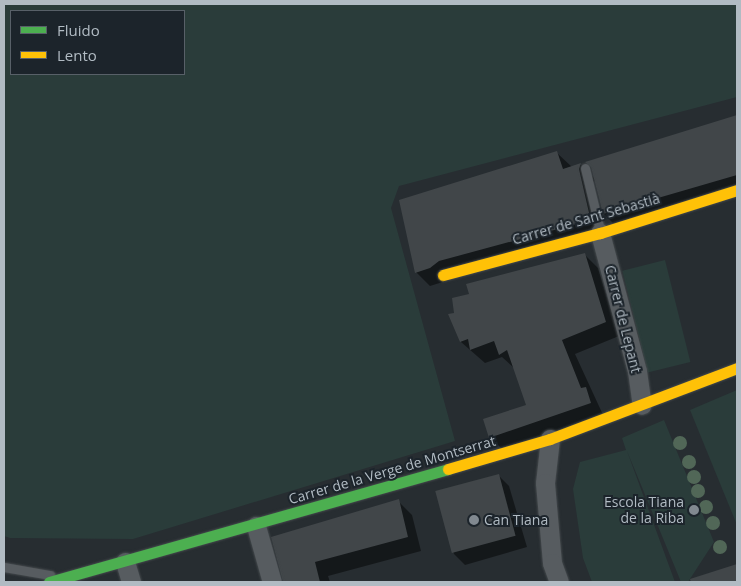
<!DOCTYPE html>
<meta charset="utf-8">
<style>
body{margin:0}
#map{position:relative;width:741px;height:586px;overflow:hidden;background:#272d31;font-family:"Open Sans",sans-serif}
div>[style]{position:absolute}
.green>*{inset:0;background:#2a3c3a;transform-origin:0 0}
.shadow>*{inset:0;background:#0007}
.building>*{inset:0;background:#414649;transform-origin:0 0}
.roads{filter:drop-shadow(0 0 1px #44494c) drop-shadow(0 0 1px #44494c)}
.lane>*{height:9px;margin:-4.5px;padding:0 4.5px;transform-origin:4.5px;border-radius:4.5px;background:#575c60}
.street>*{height:19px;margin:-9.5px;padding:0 9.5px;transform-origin:9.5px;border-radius:9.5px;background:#575c60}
.fast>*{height:11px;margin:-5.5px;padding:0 5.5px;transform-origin:5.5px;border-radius:5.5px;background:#4caf50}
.slow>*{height:11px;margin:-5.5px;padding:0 5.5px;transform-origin:5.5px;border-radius:5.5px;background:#ffc107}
.trees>*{width:14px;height:14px;margin:-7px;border-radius:50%;background:#516757}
.dots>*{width:14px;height:14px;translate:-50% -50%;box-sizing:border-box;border:2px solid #1c242b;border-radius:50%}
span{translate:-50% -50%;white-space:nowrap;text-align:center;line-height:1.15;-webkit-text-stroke:4px #1c242b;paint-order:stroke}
.street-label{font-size:14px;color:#b1bbc3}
.poi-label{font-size:14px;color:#b1bbc3}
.right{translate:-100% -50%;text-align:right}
.left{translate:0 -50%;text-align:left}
.frame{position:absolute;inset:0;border:5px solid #b1bbc3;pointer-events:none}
.legend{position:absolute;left:10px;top:10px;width:175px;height:65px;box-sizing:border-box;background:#1c242b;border:1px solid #586068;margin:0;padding:6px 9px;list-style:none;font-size:15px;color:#b1bbc3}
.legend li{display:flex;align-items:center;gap:10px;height:25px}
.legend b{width:25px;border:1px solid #586068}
</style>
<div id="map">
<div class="green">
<div style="clip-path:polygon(evenodd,4px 4px,737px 4px,737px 97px,399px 186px,391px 208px,455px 441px,133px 539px,10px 538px,4px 536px,4px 4px,11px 11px,184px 11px,184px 74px,11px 74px,11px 11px)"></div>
<div style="left:665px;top:260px;width:105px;height:44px;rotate:76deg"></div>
<div style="clip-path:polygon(737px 390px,737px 525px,690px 410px)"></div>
<div style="clip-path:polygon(664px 420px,714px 542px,688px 582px,681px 582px,627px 451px,675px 582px,592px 582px,583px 558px,573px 489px,580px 462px,626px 450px,622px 438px)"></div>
</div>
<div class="shadow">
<div style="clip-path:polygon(737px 116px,737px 192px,617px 227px,604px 214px,593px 167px,588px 162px)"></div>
<div style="clip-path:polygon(557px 153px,572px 167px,581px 165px,595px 179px,593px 184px,604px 231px,430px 286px,416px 272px)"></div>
<div style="clip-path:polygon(584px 254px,598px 268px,619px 336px,575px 354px,604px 417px,504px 451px,490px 437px,528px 406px,514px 368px,502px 357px,485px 363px,461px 342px,456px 314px)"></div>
<div style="clip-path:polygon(498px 475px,509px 486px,527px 547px,465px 565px,454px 554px,437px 493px)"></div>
<div style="clip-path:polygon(398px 501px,412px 515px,421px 551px,328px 576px,330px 582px,283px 582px)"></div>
<div style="clip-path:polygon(737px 565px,737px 582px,703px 582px,702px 576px)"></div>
</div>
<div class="building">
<div style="clip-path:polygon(737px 115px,737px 175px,603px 214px,591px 167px,585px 162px)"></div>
<div style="clip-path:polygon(557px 151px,563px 169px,581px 163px,579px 169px,590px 217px,578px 219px,580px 223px,439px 261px,430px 268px,415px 273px,399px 200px)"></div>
<div style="clip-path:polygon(585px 253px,606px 322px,562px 340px,581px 388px,586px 387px,591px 403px,489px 438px,483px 419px,526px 405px,507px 350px,499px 355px,494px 341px,470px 350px,468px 339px,460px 342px,448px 314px,454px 313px,452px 298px,469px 294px,466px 284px)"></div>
<div style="left:499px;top:474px;width:64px;height:66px;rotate:75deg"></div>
<div style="clip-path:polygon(399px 499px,408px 537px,315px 562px,320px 582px,283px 582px,271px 537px)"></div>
<div style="clip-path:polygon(737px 564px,737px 582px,691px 582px,690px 579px)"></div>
</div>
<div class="roads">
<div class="lane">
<div style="left:585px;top:168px;width:64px;rotate:76.4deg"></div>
<div style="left:4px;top:567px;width:47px;rotate:9.9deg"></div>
</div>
<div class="street">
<div style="left:600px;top:233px;width:143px;rotate:75deg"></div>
<div style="left:637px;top:371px;width:34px;rotate:82deg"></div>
<div style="left:550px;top:439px;width:44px;rotate:96.5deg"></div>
<div style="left:545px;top:483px;width:80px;rotate:85deg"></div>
<div style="left:552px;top:563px;width:20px;rotate:70deg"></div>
<div style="left:256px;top:526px;width:58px;rotate:74.1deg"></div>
<div style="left:125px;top:562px;width:21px;rotate:73deg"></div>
</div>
<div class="fast">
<div style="left:49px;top:582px;width:415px;rotate:-15.8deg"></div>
</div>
<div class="slow">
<div style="left:443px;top:275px;width:163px;rotate:-15deg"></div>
<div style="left:600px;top:233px;width:144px;rotate:-17.4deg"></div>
<div style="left:448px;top:469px;width:106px;rotate:-16.4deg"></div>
<div style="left:550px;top:439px;width:200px;rotate:-20.8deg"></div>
</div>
</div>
<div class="trees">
<div style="left:680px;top:443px"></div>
<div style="left:689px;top:462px"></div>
<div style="left:694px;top:477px"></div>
<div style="left:698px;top:491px"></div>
<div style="left:706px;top:507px"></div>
<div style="left:713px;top:523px"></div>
<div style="left:720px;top:547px"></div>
</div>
<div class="dots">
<div style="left:694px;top:510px;background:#818990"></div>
<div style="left:474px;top:520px;background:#818990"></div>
</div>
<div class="street-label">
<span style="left:586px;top:219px;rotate:-16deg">Carrer de Sant Sebastià</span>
<span style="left:623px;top:319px;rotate:76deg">Carrer de Lepant</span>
<span style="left:392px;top:470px;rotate:-16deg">Carrer de la Verge de Montserrat</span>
</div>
<div class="poi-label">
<span class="right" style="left:684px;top:510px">Escola Tiana<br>de la Riba</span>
<span class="left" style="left:484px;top:520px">Can Tiana</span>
</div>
<div class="frame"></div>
<ul class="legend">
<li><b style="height:6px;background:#4caf50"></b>Fluido</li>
<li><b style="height:6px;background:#ffc107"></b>Lento</li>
</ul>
</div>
